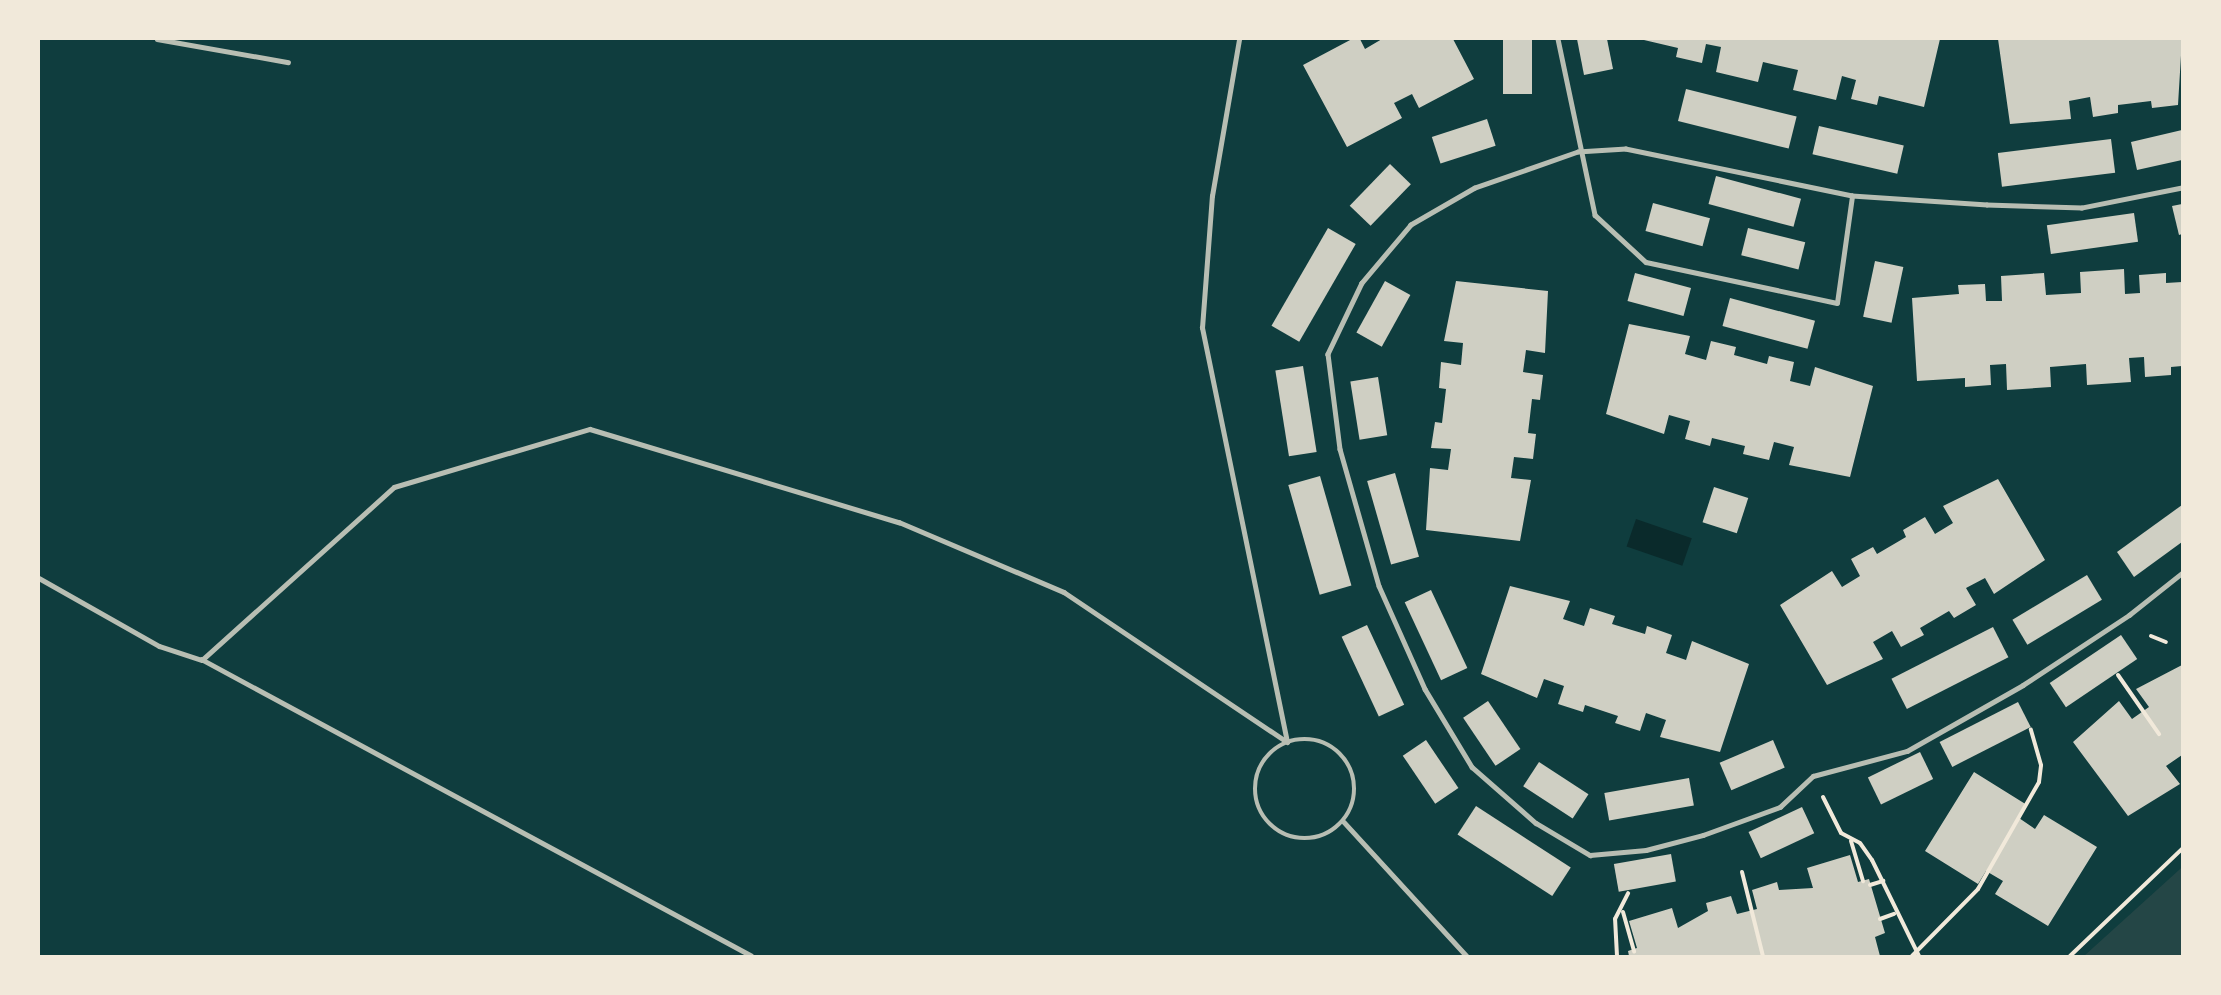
<!DOCTYPE html>
<style>
body{margin:0}
#map{position:relative;width:2221px;height:995px;overflow:hidden;background:#0f3d3e;font-family:Literata,serif}
div>[style]{position:absolute}
.green>*{inset:0;background:#244646}
.water>*{inset:0;background:#0a2a2b;transform-origin:0 0}
.building>*{inset:0;background:#cfcfc3;transform-origin:0 0}
.path>*{height:4px;margin:-2px;padding:0 2px;transform-origin:2px;border-radius:2px;background:#f1e9da}
.service>*{height:4.5px;margin:-2.25px;padding:0 2.25px;transform-origin:2.25px;border-radius:2.25px;background:#b8beb3}
.service>.ring{margin:-2.25px;padding:0;box-sizing:content-box;background:none;border:4.5px solid #b8beb3;border-radius:50%}
span{translate:-50% -50%;white-space:nowrap;text-align:center;line-height:1.15;-webkit-text-stroke:6px #f1e9da;paint-order:stroke}
.frame{position:absolute;inset:0;border:40px solid #f1e9da;pointer-events:none}
</style>
<div id="map">
<div class="green">
<div style="clip-path:polygon(2182px 867px,2182px 956px,2084px 956px,2179px 870px)"></div>
</div>
<div class="water">
<div style="left:1636px;top:519px;width:59px;height:29px;rotate:19deg"></div>
</div>
<div class="building">
<div style="clip-path:polygon(1352px 39px,1360px 39px,1365px 49px,1382px 39px,1453px 39px,1474px 79px,1419px 108px,1412px 94px,1394px 103px,1402px 118px,1347px 147px,1303px 65px)"></div>
<div style="left:1503px;top:39px;width:29px;height:55px"></div>
<div style="clip-path:polygon(1577px 39px,1607px 39px,1613px 69px,1584px 75px)"></div>
<div style="clip-path:polygon(1940px 39px,1924px 107px,1879px 96px,1877px 105px,1851px 99px,1856px 80px,1842px 76px,1836px 100px,1793px 90px,1798px 70px,1763px 62px,1758px 82px,1716px 72px,1721px 47px,1706px 44px,1702px 63px,1676px 57px,1678px 48px,1644px 40px)"></div>
<div style="clip-path:polygon(1998px 39px,2182px 39px,2178px 105px,2152px 108px,2151px 101px,2118px 105px,2118px 113px,2093px 117px,2090px 97px,2069px 101px,2071px 119px,2010px 124px)"></div>
<div style="left:1686px;top:89px;width:114px;height:33px;rotate:14deg"></div>
<div style="left:1487px;top:119px;width:28px;height:58px;rotate:72deg"></div>
<div style="left:1819px;top:126px;width:87px;height:29px;rotate:13deg"></div>
<div style="clip-path:polygon(2182px 130px,2182px 160px,2137px 170px,2131px 142px)"></div>
<div style="left:2111px;top:139px;width:34px;height:114px;rotate:83deg"></div>
<div style="left:1390px;top:164px;width:29px;height:58px;rotate:44deg"></div>
<div style="left:1716px;top:176px;width:88px;height:29px;rotate:15deg"></div>
<div style="left:1653px;top:203px;width:59px;height:29px;rotate:15deg"></div>
<div style="clip-path:polygon(2182px 204px,2182px 234px,2179px 235px,2172px 206px)"></div>
<div style="left:2134px;top:213px;width:29px;height:88px;rotate:82deg"></div>
<div style="left:1328px;top:228px;width:32px;height:113px;rotate:30deg"></div>
<div style="left:1748px;top:228px;width:59px;height:28px;rotate:14deg"></div>
<div style="left:1875px;top:261px;width:29px;height:57px;rotate:12deg"></div>
<div style="clip-path:polygon(2124px 269px,2125px 294px,2140px 293px,2139px 275px,2166px 273px,2166px 283px,2182px 282px,2182px 366px,2171px 367px,2171px 375px,2145px 377px,2144px 357px,2129px 358px,2131px 382px,2087px 385px,2086px 364px,2050px 367px,2051px 387px,2007px 390px,2006px 364px,1990px 365px,1991px 385px,1965px 387px,1965px 378px,1917px 381px,1912px 298px,1959px 294px,1958px 285px,1985px 284px,1986px 301px,2002px 301px,2001px 276px,2044px 273px,2046px 295px,2081px 293px,2080px 272px)"></div>
<div style="left:1635px;top:273px;width:58px;height:29px;rotate:15deg"></div>
<div style="left:1385px;top:281px;width:29px;height:59px;rotate:29deg"></div>
<div style="clip-path:polygon(1456px 281px,1548px 291px,1545px 353px,1526px 350px,1523px 372px,1543px 375px,1540px 400px,1532px 399px,1528px 433px,1536px 434px,1533px 459px,1514px 457px,1511px 478px,1531px 480px,1520px 541px,1426px 530px,1430px 468px,1448px 470px,1451px 449px,1431px 448px,1435px 422px,1442px 423px,1446px 389px,1439px 388px,1441px 362px,1461px 365px,1463px 343px,1444px 341px)"></div>
<div style="left:1730px;top:298px;width:88px;height:29px;rotate:15deg"></div>
<div style="clip-path:polygon(1629px 324px,1690px 336px,1685px 354px,1706px 360px,1711px 341px,1736px 347px,1734px 355px,1767px 364px,1769px 356px,1794px 362px,1790px 381px,1810px 386px,1815px 367px,1873px 386px,1850px 477px,1789px 465px,1794px 447px,1774px 442px,1769px 460px,1743px 454px,1745px 446px,1712px 438px,1710px 446px,1685px 439px,1690px 421px,1669px 415px,1664px 434px,1606px 414px)"></div>
<div style="left:1303px;top:366px;width:87px;height:28px;rotate:81deg"></div>
<div style="left:1378px;top:377px;width:59px;height:28px;rotate:81deg"></div>
<div style="left:1395px;top:473px;width:87px;height:29px;rotate:74deg"></div>
<div style="left:1320px;top:476px;width:114px;height:33px;rotate:74deg"></div>
<div style="clip-path:polygon(1998px 479px,2045px 560px,1994px 594px,1985px 578px,1966px 588px,1976px 605px,1954px 618px,1949px 611px,1920px 628px,1924px 635px,1901px 647px,1892px 631px,1873px 642px,1883px 659px,1827px 685px,1780px 605px,1832px 571px,1842px 587px,1860px 576px,1851px 559px,1873px 547px,1877px 554px,1906px 537px,1903px 530px,1925px 517px,1935px 534px,1953px 523px,1943px 506px)"></div>
<div style="left:1714px;top:487px;width:36px;height:37px;rotate:18deg"></div>
<div style="clip-path:polygon(2182px 505px,2182px 542px,2134px 577px,2117px 552px)"></div>
<div style="left:2087px;top:575px;width:29px;height:87px;rotate:59deg"></div>
<div style="clip-path:polygon(1510px 586px,1570px 601px,1563px 619px,1584px 626px,1590px 608px,1615px 616px,1612px 624px,1645px 634px,1647px 626px,1672px 635px,1666px 653px,1686px 660px,1692px 641px,1749px 664px,1720px 752px,1660px 737px,1666px 720px,1646px 713px,1640px 731px,1615px 723px,1618px 716px,1585px 705px,1583px 712px,1558px 704px,1564px 686px,1544px 679px,1537px 698px,1481px 674px)"></div>
<div style="left:1431px;top:590px;width:86px;height:29px;rotate:65deg"></div>
<div style="left:1367px;top:625px;width:88px;height:28px;rotate:65deg"></div>
<div style="left:1993px;top:627px;width:34px;height:114px;rotate:63deg"></div>
<div style="left:2121px;top:635px;width:29px;height:86px;rotate:56deg"></div>
<div style="clip-path:polygon(2182px 665px,2182px 755px,2166px 766px,2180px 784px,2128px 816px,2073px 742px,2119px 701px,2132px 719px,2149px 707px,2136px 689px)"></div>
<div style="left:1488px;top:701px;width:58px;height:30px;rotate:56deg"></div>
<div style="left:2018px;top:702px;width:28px;height:88px;rotate:63deg"></div>
<div style="left:1426px;top:740px;width:58px;height:28px;rotate:56deg"></div>
<div style="left:1773px;top:740px;width:30px;height:58px;rotate:67deg"></div>
<div style="left:1920px;top:752px;width:30px;height:58px;rotate:64deg"></div>
<div style="left:1539px;top:762px;width:59px;height:29px;rotate:33deg"></div>
<div style="clip-path:polygon(1974px 772px,2027px 805px,2019px 818px,2035px 829px,2044px 815px,2097px 847px,2048px 926px,1995px 894px,2003px 881px,1986px 871px,1978px 884px,1925px 851px)"></div>
<div style="left:1689px;top:778px;width:28px;height:86px;rotate:80deg"></div>
<div style="left:1476px;top:806px;width:113px;height:34px;rotate:33deg"></div>
<div style="left:1802px;top:807px;width:29px;height:59px;rotate:65deg"></div>
<div style="left:1671px;top:854px;width:28px;height:58px;rotate:80deg"></div>
<div style="clip-path:polygon(1850px 855px,1858px 882px,1869px 879px,1885px 933px,1875px 937px,1880px 956px,1629px 956px,1628px 951px,1637px 948px,1629px 921px,1672px 908px,1678px 928px,1708px 911px,1706px 903px,1731px 896px,1737px 914px,1757px 909px,1752px 890px,1777px 882px,1779px 890px,1813px 888px,1807px 868px)"></div>
</div>
<div class="path">
<div style="left:2151px;top:636px;width:16px;rotate:22deg"></div>
<div style="left:2118px;top:675px;width:72px;rotate:55.2deg"></div>
<div style="left:1823px;top:797px;width:40px;rotate:63.4deg"></div>
<div style="left:1841px;top:833px;width:21px;rotate:28deg"></div>
<div style="left:1860px;top:843px;width:21px;rotate:55deg"></div>
<div style="left:1872px;top:860px;width:107px;rotate:63.9deg"></div>
<div style="left:1851px;top:841px;width:42px;rotate:73.3deg"></div>
<div style="left:1742px;top:872px;width:87px;rotate:76deg"></div>
<div style="left:1870px;top:885px;width:14px;rotate:-17deg"></div>
<div style="left:1623px;top:912px;width:41px;rotate:74.2deg"></div>
<div style="left:1880px;top:919px;width:15px;rotate:-20deg"></div>
<div style="left:1617px;top:956px;width:37px;rotate:-93deg"></div>
<div style="left:1615px;top:919px;width:29px;rotate:-63deg"></div>
<div style="left:1912px;top:956px;width:94px;rotate:-45.4deg"></div>
<div style="left:1978px;top:889px;width:123px;rotate:-60.3deg"></div>
<div style="left:2039px;top:782px;width:17px;rotate:-83deg"></div>
<div style="left:2041px;top:765px;width:37px;rotate:-106deg"></div>
<div style="left:2070px;top:956px;width:155px;rotate:-43.7deg"></div>
</div>
<div class="service">
<div style="left:157px;top:39px;width:133px;rotate:10deg"></div>
<div style="left:1558px;top:39px;width:180px;rotate:78.1deg"></div>
<div style="left:1595px;top:215px;width:69px;rotate:42.7deg"></div>
<div style="left:1646px;top:262px;width:195px;rotate:12.1deg"></div>
<div style="left:1837px;top:303px;width:108px;rotate:-82deg"></div>
<div style="left:2182px;top:188px;width:102px;rotate:168.7deg"></div>
<div style="left:2082px;top:208px;width:95px;rotate:-178.2deg"></div>
<div style="left:1987px;top:205px;width:135px;rotate:-176.2deg"></div>
<div style="left:1852px;top:196px;width:231px;rotate:-168.3deg"></div>
<div style="left:1626px;top:149px;width:48px;rotate:176.4deg"></div>
<div style="left:1578px;top:152px;width:109px;rotate:160.7deg"></div>
<div style="left:1475px;top:188px;width:74px;rotate:150deg"></div>
<div style="left:1411px;top:225px;width:76px;rotate:130.2deg"></div>
<div style="left:1362px;top:283px;width:79px;rotate:115.6deg"></div>
<div style="left:1328px;top:354px;width:96px;rotate:82.8deg"></div>
<div style="left:1340px;top:449px;width:142px;rotate:74.1deg"></div>
<div style="left:1379px;top:586px;width:113px;rotate:65.9deg"></div>
<div style="left:1425px;top:689px;width:91px;rotate:58.9deg"></div>
<div style="left:1472px;top:767px;width:85px;rotate:41.2deg"></div>
<div style="left:1536px;top:823px;width:63px;rotate:30.7deg"></div>
<div style="left:1590px;top:855px;width:56px;rotate:-5.1deg"></div>
<div style="left:1646px;top:850px;width:59px;rotate:-14.7deg"></div>
<div style="left:1703px;top:835px;width:82px;rotate:-20deg"></div>
<div style="left:1780px;top:807px;width:45px;rotate:-43.2deg"></div>
<div style="left:1813px;top:776px;width:97px;rotate:-14.9deg"></div>
<div style="left:1907px;top:751px;width:133px;rotate:-29.6deg"></div>
<div style="left:2023px;top:685px;width:127px;rotate:-33.4deg"></div>
<div style="left:2129px;top:615px;width:68px;rotate:-38.4deg"></div>
<div style="left:39px;top:578px;width:138px;rotate:29.5deg"></div>
<div style="left:159px;top:646px;width:45px;rotate:18deg"></div>
<div class="ring" style="left:1255px;top:739px;width:95.5px;height:95.5px"></div>
<div style="left:1344px;top:822px;width:182px;rotate:47.5deg"></div>
<div style="left:751px;top:956px;width:624px;rotate:-151.67deg"></div>
<div style="left:202px;top:660px;width:258px;rotate:-42deg"></div>
<div style="left:394px;top:487px;width:204px;rotate:-16.5deg"></div>
<div style="left:590px;top:429px;width:323px;rotate:16.8deg"></div>
<div style="left:899px;top:522px;width:179px;rotate:23deg"></div>
<div style="left:1064px;top:592px;width:269px;rotate:33.9deg"></div>
<div style="left:1287px;top:742px;width:423px;rotate:-101.6deg"></div>
<div style="left:1202px;top:328px;width:132px;rotate:-85.7deg"></div>
<div style="left:1212px;top:196px;width:159px;rotate:-80.2deg"></div>
</div>
<div class="frame"></div>
</div>
